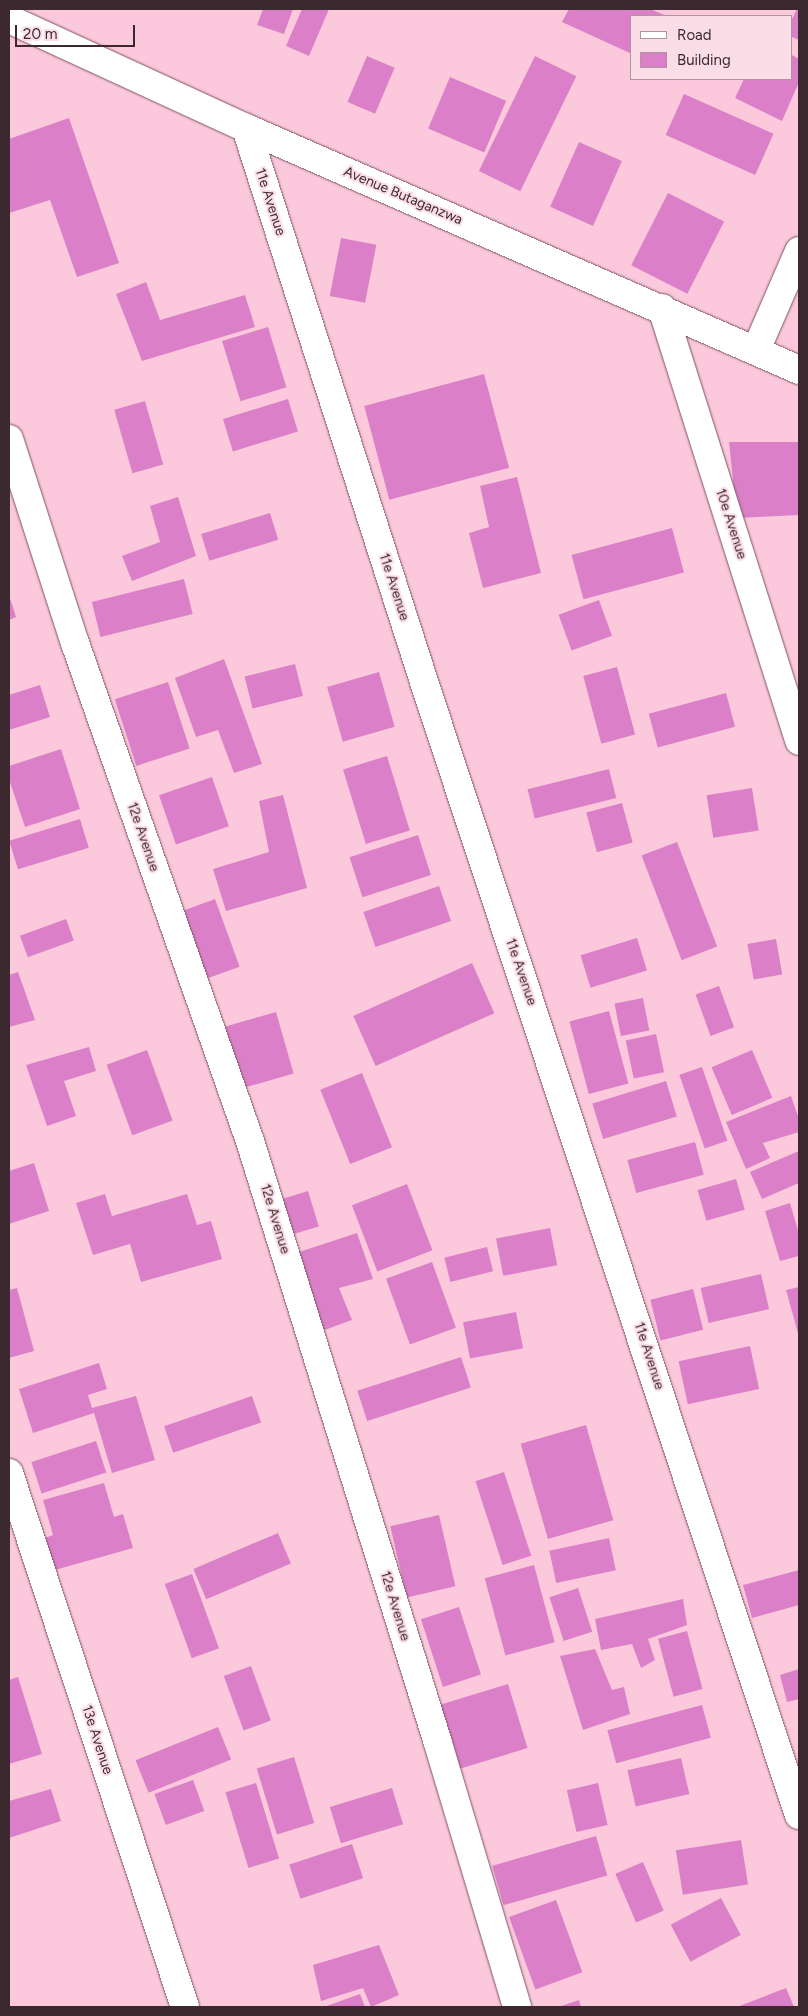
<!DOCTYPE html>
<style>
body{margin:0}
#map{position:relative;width:808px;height:2016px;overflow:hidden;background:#fbc9db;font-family:Figtree,sans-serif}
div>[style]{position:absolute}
.building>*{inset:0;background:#db80c8;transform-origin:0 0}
.roads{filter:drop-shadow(0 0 1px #7f5465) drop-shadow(0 0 1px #7f5465)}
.minor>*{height:28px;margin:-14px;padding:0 14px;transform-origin:14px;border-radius:14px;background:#fff}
span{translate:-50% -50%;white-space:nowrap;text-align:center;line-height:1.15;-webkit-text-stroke:4px #fbdde7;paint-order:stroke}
.street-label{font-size:14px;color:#3c2930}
.frame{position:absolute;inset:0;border:10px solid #3c2930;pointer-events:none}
.legend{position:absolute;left:630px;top:15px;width:162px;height:65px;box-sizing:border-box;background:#fbdde7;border:1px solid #af959e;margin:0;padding:6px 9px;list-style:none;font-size:15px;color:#3c2930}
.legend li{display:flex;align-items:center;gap:10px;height:25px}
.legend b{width:25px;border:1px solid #af959e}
.scale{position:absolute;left:15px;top:25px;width:120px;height:22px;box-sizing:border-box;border:2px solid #3c2930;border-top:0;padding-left:6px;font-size:15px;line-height:18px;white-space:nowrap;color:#3c2930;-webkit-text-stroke:4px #fbdde7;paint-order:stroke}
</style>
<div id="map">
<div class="building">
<div style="clip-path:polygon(263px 9px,293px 9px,284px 34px,257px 25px)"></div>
<div style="clip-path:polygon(302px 9px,329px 9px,309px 56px,286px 46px)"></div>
<div style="clip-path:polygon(569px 9px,650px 9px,667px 16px,632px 16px,632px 54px,562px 22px)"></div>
<div style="clip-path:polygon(797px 9px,799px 9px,799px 40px,792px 37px,792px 19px)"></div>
<div style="clip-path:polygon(792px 55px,799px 59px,799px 82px,782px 121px,735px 98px,744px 79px,792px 79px)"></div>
<div style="left:367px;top:56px;width:30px;height:50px;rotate:23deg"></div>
<div style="left:535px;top:56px;width:46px;height:128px;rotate:26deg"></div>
<div style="left:450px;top:77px;width:61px;height:56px;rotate:23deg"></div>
<div style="left:684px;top:94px;width:98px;height:45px;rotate:24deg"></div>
<div style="clip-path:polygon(69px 118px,119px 263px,77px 277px,50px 200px,9px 213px,9px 139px)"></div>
<div style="left:579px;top:142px;width:47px;height:71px;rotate:24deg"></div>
<div style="left:668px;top:193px;width:63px;height:81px;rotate:27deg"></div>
<div style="left:341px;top:238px;width:36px;height:59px;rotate:11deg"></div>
<div style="clip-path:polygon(146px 282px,160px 320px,245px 295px,255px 327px,142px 361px,116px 294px)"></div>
<div style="left:268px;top:327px;width:63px;height:48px;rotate:73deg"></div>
<div style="left:484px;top:374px;width:97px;height:124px;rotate:75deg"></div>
<div style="left:288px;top:399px;width:34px;height:68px;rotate:73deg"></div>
<div style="left:145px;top:401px;width:66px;height:32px;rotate:74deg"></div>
<div style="clip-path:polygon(729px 442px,799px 442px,799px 515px,737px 518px)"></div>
<div style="clip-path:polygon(517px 477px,541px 573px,483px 588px,469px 533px,489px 527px,480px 486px)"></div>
<div style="clip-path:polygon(178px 497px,196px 556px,132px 581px,122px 556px,160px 542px,150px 506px)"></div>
<div style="left:270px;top:513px;width:28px;height:72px;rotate:73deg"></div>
<div style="left:672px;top:528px;width:46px;height:104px;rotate:75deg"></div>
<div style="left:184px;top:579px;width:36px;height:95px;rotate:76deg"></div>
<div style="clip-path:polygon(9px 595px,16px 617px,9px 620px)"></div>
<div style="left:599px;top:600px;width:38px;height:43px;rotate:70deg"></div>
<div style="clip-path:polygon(224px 659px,262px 764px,234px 773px,218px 730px,196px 737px,175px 678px)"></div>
<div style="left:295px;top:664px;width:33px;height:52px;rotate:76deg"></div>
<div style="left:617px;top:667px;width:70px;height:35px;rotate:75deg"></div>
<div style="left:379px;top:672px;width:57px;height:54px;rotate:74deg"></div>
<div style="left:168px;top:682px;width:70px;height:56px;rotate:72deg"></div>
<div style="clip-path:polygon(40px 685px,50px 717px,9px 730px,9px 695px)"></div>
<div style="left:726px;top:693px;width:35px;height:80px;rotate:75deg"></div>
<div style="clip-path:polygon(61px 749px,80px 809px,25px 827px,9px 779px,9px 766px)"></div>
<div style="left:387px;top:756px;width:78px;height:46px;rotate:73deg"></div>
<div style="left:609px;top:769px;width:30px;height:84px;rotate:76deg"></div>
<div style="left:212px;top:777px;width:52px;height:56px;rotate:71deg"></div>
<div style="left:752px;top:788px;width:43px;height:46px;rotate:81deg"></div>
<div style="clip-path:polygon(283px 795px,307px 888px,226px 911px,213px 869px,269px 852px,259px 801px)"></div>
<div style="left:622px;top:803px;width:41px;height:37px;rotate:75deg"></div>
<div style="left:80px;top:819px;width:30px;height:74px;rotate:73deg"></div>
<div style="left:418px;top:835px;width:42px;height:72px;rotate:72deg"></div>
<div style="left:677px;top:842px;width:112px;height:38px;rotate:69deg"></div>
<div style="left:439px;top:886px;width:37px;height:80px;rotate:71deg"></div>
<div style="left:215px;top:899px;width:72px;height:40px;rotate:70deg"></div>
<div style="left:66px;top:919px;width:23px;height:49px;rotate:70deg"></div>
<div style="left:637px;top:938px;width:34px;height:59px;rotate:73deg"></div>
<div style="left:776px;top:939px;width:36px;height:29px;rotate:80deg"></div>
<div style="left:472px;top:963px;width:55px;height:130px;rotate:66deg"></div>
<div style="clip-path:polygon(18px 972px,35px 1020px,9px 1027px,9px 975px)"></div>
<div style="left:719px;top:986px;width:44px;height:25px;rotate:70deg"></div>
<div style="left:643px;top:998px;width:33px;height:29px;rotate:79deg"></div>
<div style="left:609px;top:1011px;width:75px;height:41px;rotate:75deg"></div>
<div style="left:276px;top:1012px;width:64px;height:59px;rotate:74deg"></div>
<div style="left:656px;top:1034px;width:39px;height:31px;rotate:78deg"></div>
<div style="clip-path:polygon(89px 1047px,96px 1071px,64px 1081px,76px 1116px,47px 1126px,26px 1065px)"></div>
<div style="left:147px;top:1050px;width:75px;height:43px;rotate:70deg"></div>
<div style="left:752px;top:1050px;width:52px;height:44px;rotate:67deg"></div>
<div style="left:702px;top:1067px;width:78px;height:24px;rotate:71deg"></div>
<div style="left:362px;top:1073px;width:80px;height:45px;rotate:68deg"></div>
<div style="left:666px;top:1081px;width:37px;height:77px;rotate:73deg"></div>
<div style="clip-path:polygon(791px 1096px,799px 1119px,799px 1132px,763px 1143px,770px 1158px,746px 1169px,726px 1122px)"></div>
<div style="left:695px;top:1142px;width:34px;height:70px;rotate:75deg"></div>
<div style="clip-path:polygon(799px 1151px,799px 1183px,762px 1199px,750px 1172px)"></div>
<div style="clip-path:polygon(34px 1163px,49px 1211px,9px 1224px,9px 1171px)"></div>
<div style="left:736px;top:1179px;width:32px;height:40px;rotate:74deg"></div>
<div style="left:407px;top:1184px;width:71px;height:59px;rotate:69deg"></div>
<div style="left:308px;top:1191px;width:37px;height:34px;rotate:73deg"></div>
<div style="clip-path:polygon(105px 1194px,112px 1216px,187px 1194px,197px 1225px,211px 1221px,222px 1259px,141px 1282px,130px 1244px,93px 1255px,76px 1203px)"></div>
<div style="clip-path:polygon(790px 1203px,799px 1234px,799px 1256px,780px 1261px,765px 1211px)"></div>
<div style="left:550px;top:1228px;width:38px;height:55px;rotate:79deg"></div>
<div style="clip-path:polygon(357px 1233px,373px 1279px,339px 1288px,352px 1320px,319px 1332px,296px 1253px)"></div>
<div style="left:487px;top:1247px;width:25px;height:44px;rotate:76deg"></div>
<div style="left:432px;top:1262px;width:70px;height:49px;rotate:70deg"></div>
<div style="left:761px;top:1274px;width:36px;height:62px;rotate:77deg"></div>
<div style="clip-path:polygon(799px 1287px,799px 1337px,786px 1290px)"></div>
<div style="clip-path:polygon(17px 1288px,34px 1351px,9px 1358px,9px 1290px)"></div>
<div style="left:693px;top:1289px;width:42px;height:44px;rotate:76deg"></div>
<div style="left:516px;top:1312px;width:37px;height:54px;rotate:79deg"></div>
<div style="left:750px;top:1346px;width:44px;height:73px;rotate:78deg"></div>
<div style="left:461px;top:1357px;width:32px;height:109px;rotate:72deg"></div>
<div style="clip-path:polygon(99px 1363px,107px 1389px,88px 1395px,92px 1408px,136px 1396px,155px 1460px,112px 1473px,94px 1413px,33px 1433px,19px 1389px)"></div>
<div style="left:252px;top:1396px;width:28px;height:93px;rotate:71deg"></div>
<div style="left:586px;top:1425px;width:99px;height:68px;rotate:74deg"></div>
<div style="left:96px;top:1441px;width:33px;height:68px;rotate:72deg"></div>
<div style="left:504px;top:1472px;width:88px;height:30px;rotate:72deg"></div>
<div style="clip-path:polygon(104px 1483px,114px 1517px,123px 1514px,133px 1548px,55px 1570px,45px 1538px,53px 1535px,43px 1500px)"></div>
<div style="left:439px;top:1515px;width:73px;height:50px;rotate:77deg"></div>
<div style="left:278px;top:1533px;width:33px;height:92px;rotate:67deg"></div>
<div style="left:609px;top:1538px;width:33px;height:61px;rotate:78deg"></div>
<div style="left:534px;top:1565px;width:80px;height:51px;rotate:75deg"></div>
<div style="clip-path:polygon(799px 1570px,799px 1605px,752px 1618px,743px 1585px)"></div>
<div style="left:192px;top:1574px;width:79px;height:29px;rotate:70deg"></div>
<div style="left:578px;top:1588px;width:46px;height:30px;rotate:72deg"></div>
<div style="clip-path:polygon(683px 1599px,687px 1625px,648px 1639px,655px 1660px,641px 1668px,632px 1644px,601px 1650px,595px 1619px)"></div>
<div style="left:459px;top:1607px;width:71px;height:40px;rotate:72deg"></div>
<div style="left:687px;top:1631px;width:60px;height:30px;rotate:75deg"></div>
<div style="clip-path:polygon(595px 1649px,612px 1690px,624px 1687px,630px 1714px,583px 1730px,560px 1656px)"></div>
<div style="left:251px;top:1666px;width:58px;height:29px;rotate:70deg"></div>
<div style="clip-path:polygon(799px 1669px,799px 1699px,787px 1702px,780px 1675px)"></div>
<div style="clip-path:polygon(18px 1677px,42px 1754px,9px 1764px,9px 1680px)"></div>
<div style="left:508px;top:1684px;width:67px;height:71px;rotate:73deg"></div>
<div style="left:702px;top:1705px;width:34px;height:98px;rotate:75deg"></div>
<div style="left:218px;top:1727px;width:35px;height:89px;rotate:68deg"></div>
<div style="left:294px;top:1757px;width:69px;height:39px;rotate:73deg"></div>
<div style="left:681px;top:1758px;width:37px;height:55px;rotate:77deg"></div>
<div style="left:193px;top:1780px;width:33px;height:41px;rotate:70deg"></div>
<div style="left:256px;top:1783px;width:79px;height:32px;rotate:73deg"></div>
<div style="left:598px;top:1783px;width:43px;height:32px;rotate:77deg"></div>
<div style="left:392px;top:1788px;width:38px;height:65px;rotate:73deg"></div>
<div style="clip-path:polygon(51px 1789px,61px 1821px,9px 1838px,9px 1801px)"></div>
<div style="left:596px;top:1836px;width:41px;height:108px;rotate:74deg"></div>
<div style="left:741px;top:1840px;width:45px;height:66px;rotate:81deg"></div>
<div style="left:352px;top:1844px;width:36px;height:66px;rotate:72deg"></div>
<div style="left:643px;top:1862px;width:53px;height:30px;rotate:67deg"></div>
<div style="left:721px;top:1898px;width:42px;height:57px;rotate:62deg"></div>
<div style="left:556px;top:1900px;width:77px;height:50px;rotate:70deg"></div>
<div style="clip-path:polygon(379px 1945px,399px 1995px,371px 2007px,363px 1988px,321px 2001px,313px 1965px)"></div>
<div style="clip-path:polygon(786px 1988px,794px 2007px,737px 2007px)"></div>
<div style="clip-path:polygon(360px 1994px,365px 2007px,324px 2007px)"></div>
<div style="clip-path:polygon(579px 2000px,581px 2007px,558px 2007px)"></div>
</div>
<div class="roads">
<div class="minor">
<div style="left:9px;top:19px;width:261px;rotate:24.7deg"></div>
<div style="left:246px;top:128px;width:604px;rotate:23.63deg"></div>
<div style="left:246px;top:128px;width:591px;rotate:72.18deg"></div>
<div style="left:427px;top:691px;width:1184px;rotate:71.69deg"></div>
<div style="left:662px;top:308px;width:454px;rotate:72.4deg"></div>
<div style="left:756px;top:350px;width:108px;rotate:-66.5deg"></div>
<div style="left:9px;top:439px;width:214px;rotate:72.1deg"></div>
<div style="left:75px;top:643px;width:528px;rotate:70.64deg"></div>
<div style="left:250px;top:1141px;width:628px;rotate:72.66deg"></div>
<div style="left:437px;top:1740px;width:279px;rotate:73.3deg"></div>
<div style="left:9px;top:1473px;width:562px;rotate:71.76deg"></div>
</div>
</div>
<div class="street-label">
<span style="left:403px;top:196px;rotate:23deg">Avenue Butaganzwa</span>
<span style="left:270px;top:202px;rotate:72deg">11e Avenue</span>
<span style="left:731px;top:524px;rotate:72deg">10e Avenue</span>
<span style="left:394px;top:587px;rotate:72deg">11e Avenue</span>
<span style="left:143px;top:837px;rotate:71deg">12e Avenue</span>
<span style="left:521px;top:972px;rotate:71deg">11e Avenue</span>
<span style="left:275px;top:1219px;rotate:73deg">12e Avenue</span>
<span style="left:649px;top:1356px;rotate:72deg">11e Avenue</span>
<span style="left:395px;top:1606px;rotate:73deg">12e Avenue</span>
<span style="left:97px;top:1740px;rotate:72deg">13e Avenue</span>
</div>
<div class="frame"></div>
<ul class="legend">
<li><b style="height:6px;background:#fff"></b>Road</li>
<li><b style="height:14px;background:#db80c8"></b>Building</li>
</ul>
<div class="scale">20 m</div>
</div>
